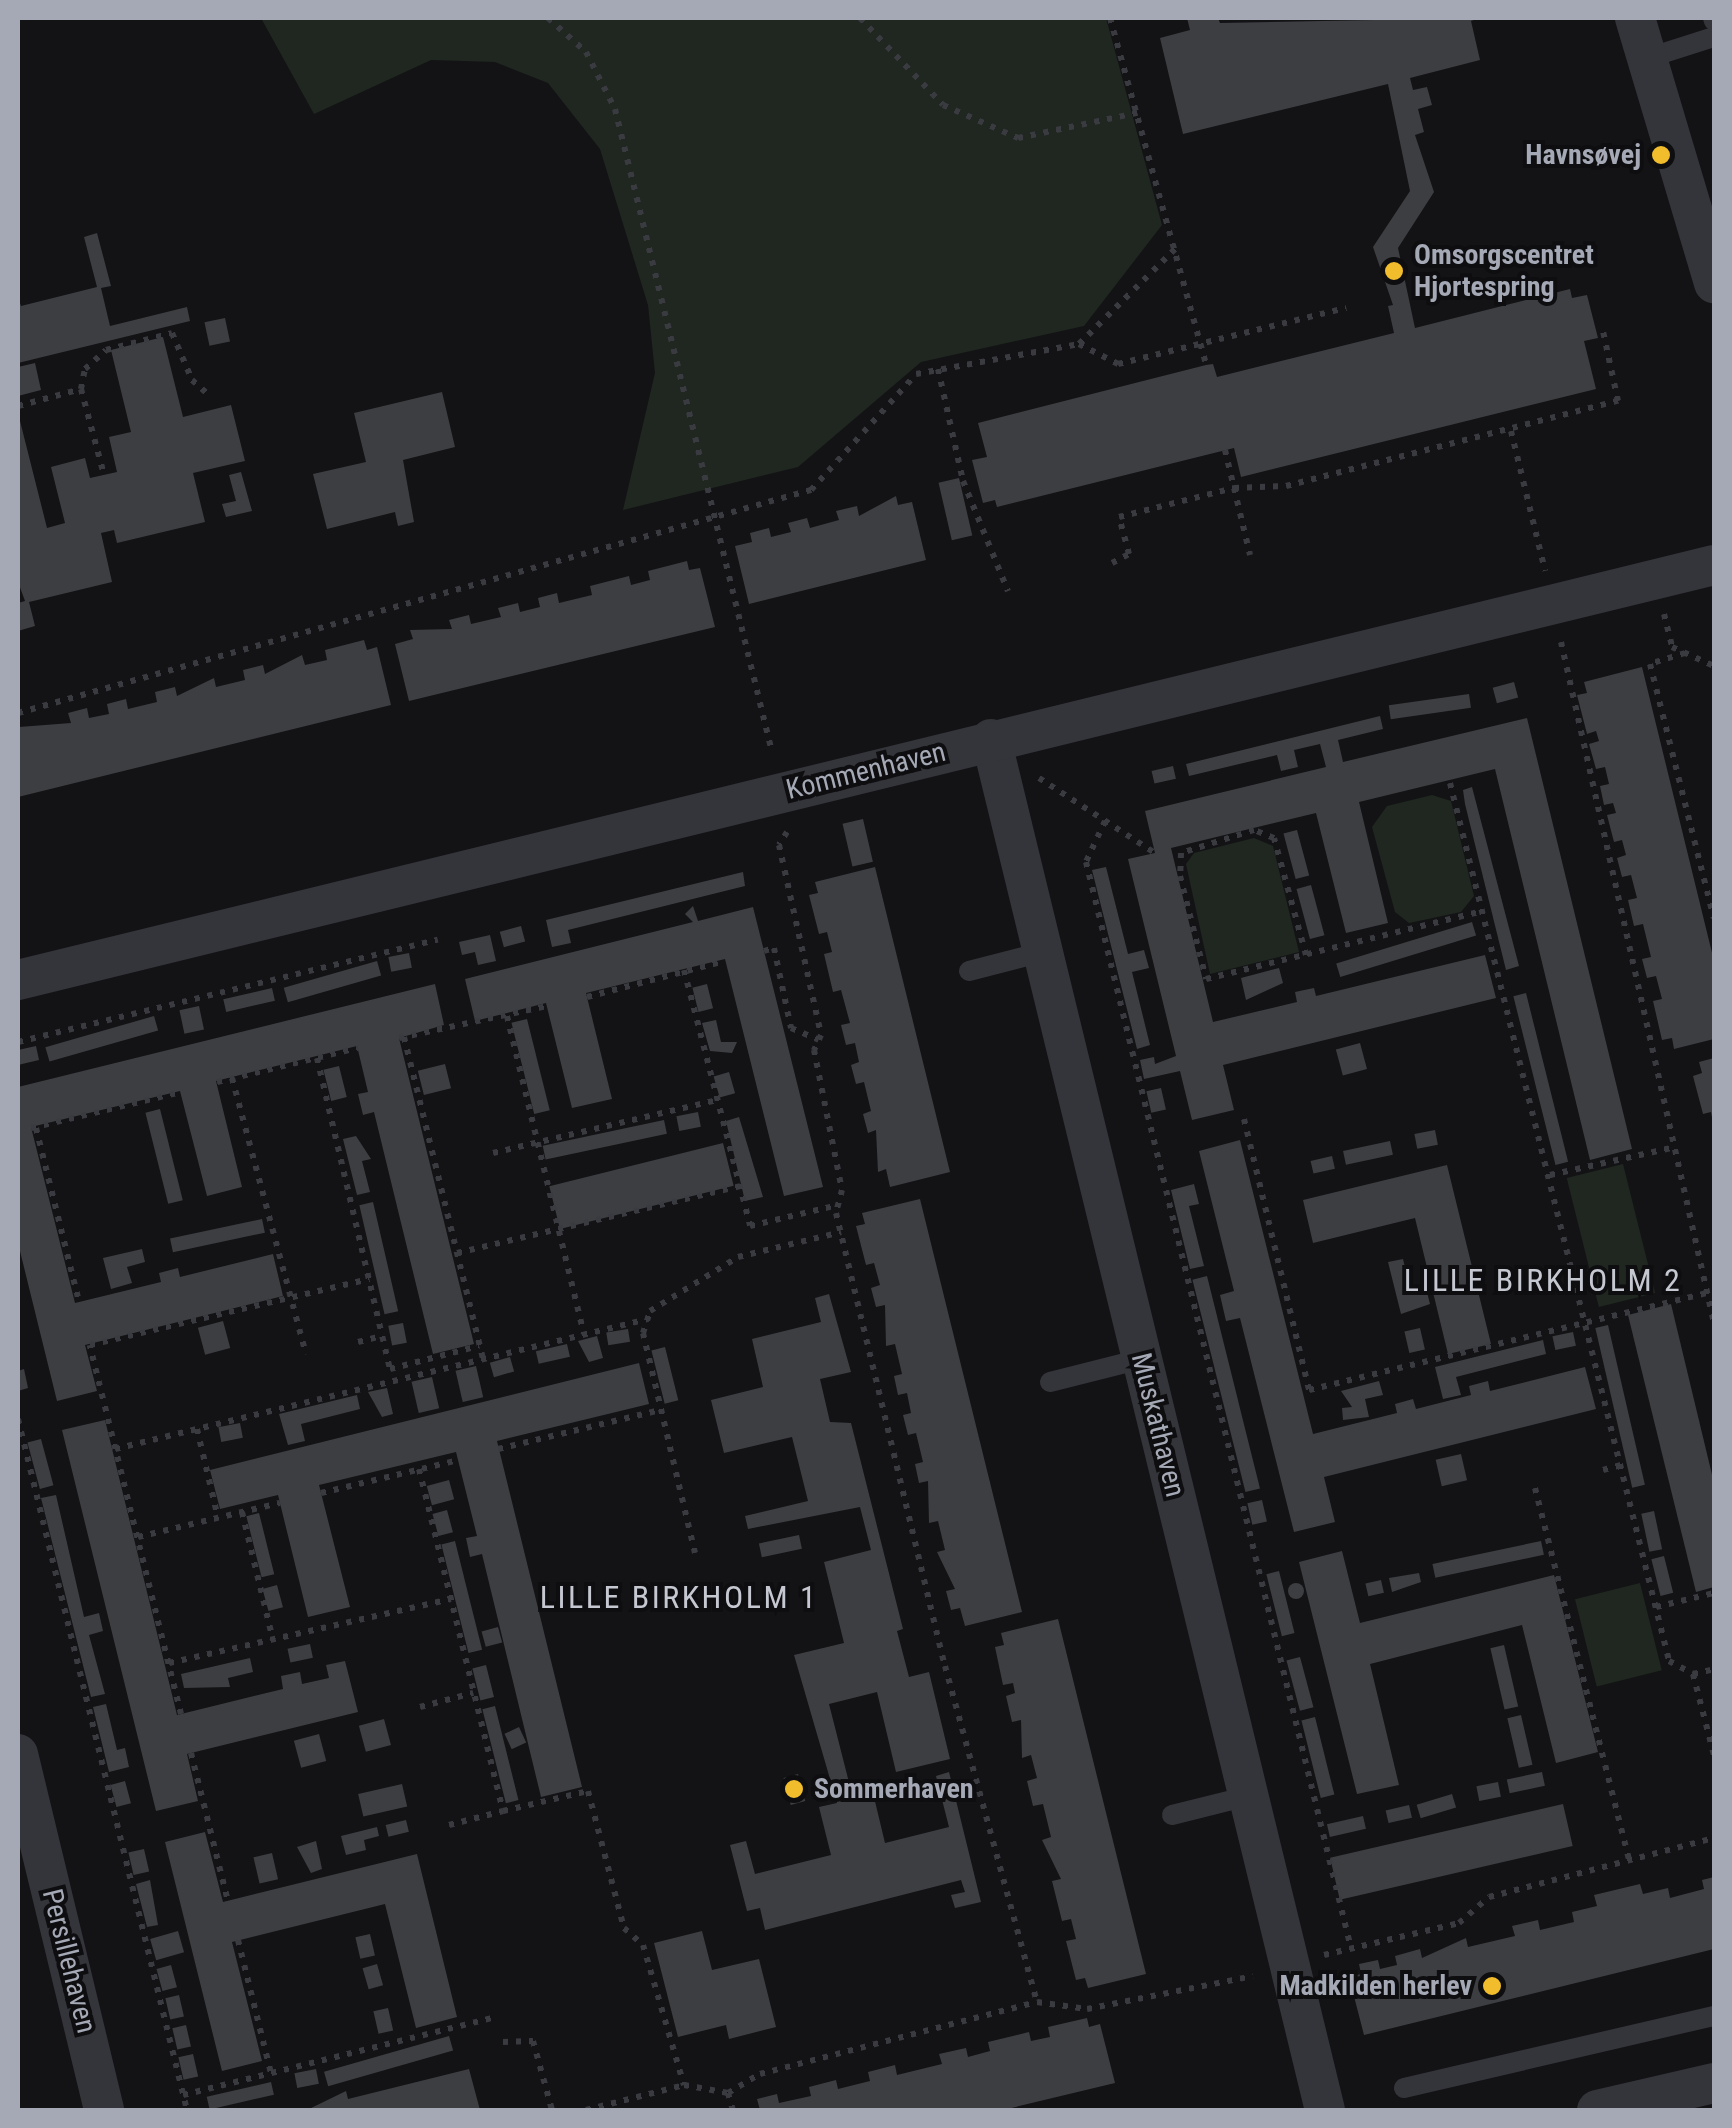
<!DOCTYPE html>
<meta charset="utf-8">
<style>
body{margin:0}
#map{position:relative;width:1732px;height:2128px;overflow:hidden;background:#131315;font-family:"Roboto Condensed",sans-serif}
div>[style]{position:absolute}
.green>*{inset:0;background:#1f2720;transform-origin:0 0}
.building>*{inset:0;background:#3d3e42;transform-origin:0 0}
.round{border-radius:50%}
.path>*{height:6px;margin-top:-3px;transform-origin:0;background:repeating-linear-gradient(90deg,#3a3b41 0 5px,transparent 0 13px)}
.lane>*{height:20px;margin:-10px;padding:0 10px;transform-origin:10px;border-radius:10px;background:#34353a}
.street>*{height:40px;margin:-20px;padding:0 20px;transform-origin:20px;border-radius:20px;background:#34353a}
.dots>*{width:28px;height:28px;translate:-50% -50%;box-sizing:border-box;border:5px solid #0e0e10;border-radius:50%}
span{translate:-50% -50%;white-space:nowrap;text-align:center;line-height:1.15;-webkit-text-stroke:8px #0e0e10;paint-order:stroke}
.poi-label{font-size:28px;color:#a4a9b5;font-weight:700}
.right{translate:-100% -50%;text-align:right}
.left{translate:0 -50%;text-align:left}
.street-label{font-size:28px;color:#a4a9b5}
.quarter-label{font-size:32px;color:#c5c8d1;letter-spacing:2.5px}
.frame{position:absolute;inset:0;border:20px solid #a4a9b5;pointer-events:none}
</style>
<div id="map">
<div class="green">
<div style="clip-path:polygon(261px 18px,1106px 18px,1162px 225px,1084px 326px,921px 362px,798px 467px,623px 510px,655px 373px,648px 305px,600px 149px,548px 83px,495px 62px,431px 60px,314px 114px)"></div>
<div style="clip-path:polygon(1432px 795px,1451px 801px,1474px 896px,1461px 912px,1409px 923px,1395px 912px,1372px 827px,1387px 806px)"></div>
<div style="clip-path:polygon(1254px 838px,1273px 846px,1299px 952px,1210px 974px,1186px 864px,1194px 853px)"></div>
<div style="left:1623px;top:1164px;width:133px;height:58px;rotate:76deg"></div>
<div style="left:1640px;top:1583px;width:90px;height:67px;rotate:76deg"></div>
</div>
<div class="building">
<div style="clip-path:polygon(1187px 18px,1218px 18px,1220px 23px,1479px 18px,1471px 21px,1480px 60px,1410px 78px,1413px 90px,1427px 87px,1432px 105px,1418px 109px,1424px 132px,1415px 135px,1434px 192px,1398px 248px,1415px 328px,1570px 289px,1572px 298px,1587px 295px,1598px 338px,1584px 341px,1596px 389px,1241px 477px,1234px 448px,997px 507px,995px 500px,983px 503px,972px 460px,987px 457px,978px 423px,1206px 365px,1213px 364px,1217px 377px,1394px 333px,1388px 306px,1393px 305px,1373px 247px,1410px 191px,1388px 84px,1183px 134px,1160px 38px,1190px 30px)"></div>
<div style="clip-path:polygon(97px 233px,111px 286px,101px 288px,110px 326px,187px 307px,190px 321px,18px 363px,18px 297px,21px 306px,97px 287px,84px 237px)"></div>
<div style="left:225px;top:318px;width:24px;height:21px;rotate:78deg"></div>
<div style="clip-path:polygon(163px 337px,183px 417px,231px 405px,245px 461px,193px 473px,205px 522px,117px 543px,114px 530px,101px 533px,112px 582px,29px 602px,35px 626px,18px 631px,18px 603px,25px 601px,18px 582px,18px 413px,47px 528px,65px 523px,51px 467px,85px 458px,90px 478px,117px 472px,109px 437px,131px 432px,111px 350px)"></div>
<div style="clip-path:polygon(35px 363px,41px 390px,18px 396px,18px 367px)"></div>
<div style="clip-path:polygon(442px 392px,455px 447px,403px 460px,414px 522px,398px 526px,395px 512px,327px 529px,313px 474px,366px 462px,354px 413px)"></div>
<div style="clip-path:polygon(241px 472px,252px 511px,226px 517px,222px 504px,236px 501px,229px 475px)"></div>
<div style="left:959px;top:478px;width:59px;height:21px;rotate:77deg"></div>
<div style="clip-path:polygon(896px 496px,898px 505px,912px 502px,926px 560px,749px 604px,735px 546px,752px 542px,750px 533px,769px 528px,771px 537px,791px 532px,788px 523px,807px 518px,810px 528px,839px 520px,836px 511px,857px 506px,859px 516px)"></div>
<div style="clip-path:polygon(687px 561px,689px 570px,700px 568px,715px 627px,409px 701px,395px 644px,413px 639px,410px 630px,452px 629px,449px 620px,469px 615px,471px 624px,501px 617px,498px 608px,518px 603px,520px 612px,540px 607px,538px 598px,557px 593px,559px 603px,592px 595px,590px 586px,629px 576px,631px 585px,650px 580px,648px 571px)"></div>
<div style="clip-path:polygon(364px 640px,367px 650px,377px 647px,391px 705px,18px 797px,19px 727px,71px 723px,68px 713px,87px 708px,89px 718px,109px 714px,107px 704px,126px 699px,128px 709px,157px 702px,155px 692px,175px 687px,177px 696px,214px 678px,216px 687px,245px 680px,243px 670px,263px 665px,265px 674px,302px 655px,305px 665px,327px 660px,325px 650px)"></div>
<div style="clip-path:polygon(1642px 667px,1714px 961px,1714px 1039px,1674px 1049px,1672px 1038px,1662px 1040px,1653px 1001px,1662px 999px,1656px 976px,1647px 978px,1642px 959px,1651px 957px,1643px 924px,1634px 926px,1628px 900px,1637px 898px,1631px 875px,1622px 877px,1617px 858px,1626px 855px,1622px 840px,1614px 842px,1607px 815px,1616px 813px,1613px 803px,1604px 805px,1600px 786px,1609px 784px,1605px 767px,1596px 769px,1589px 744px,1599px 741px,1596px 731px,1587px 734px,1577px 695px,1587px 693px,1584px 682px)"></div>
<div style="left:1514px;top:682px;width:16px;height:22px;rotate:75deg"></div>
<div style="left:1469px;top:694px;width:14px;height:81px;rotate:82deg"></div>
<div style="clip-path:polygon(1380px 716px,1383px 729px,1338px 740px,1343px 762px,1527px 718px,1632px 1149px,1590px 1160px,1495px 769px,1359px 802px,1388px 923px,1346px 933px,1316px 813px,1171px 848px,1213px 1022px,1297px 1002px,1295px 992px,1314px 988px,1316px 996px,1485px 955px,1496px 998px,1223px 1065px,1234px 1110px,1192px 1120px,1180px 1071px,1144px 1079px,1140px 1060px,1154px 1057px,1155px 1064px,1176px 1056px,1128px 859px,1155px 853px,1145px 811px,1326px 767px,1320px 744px,1294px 750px,1298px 767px,1281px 771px,1277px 755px,1189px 776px,1186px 764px)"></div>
<div style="left:1173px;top:766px;width:13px;height:22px;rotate:77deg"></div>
<div style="clip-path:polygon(1472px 787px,1519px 966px,1506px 970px,1465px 804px,1463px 790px)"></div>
<div style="left:863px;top:819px;width:44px;height:21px;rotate:77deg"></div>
<div style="left:1297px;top:830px;width:47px;height:14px;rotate:75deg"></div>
<div style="clip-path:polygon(875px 867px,950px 1172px,890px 1187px,886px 1169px,878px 1172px,876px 1130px,868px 1133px,863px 1114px,871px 1111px,864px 1082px,856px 1084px,851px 1065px,859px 1062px,855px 1043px,846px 1045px,841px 1025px,850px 1023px,841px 990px,833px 992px,824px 954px,832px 952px,827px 932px,819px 934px,809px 895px,818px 893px,815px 882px)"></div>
<div style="clip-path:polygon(1106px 867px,1128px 954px,1144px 950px,1149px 968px,1132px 972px,1150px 1045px,1137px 1049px,1092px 870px)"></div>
<div style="clip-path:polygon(743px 872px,745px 886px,568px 930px,571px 943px,552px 947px,546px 920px)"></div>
<div style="left:1311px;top:885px;width:52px;height:15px;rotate:75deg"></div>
<div style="clip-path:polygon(693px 906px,698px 921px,753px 907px,823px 1187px,784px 1196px,725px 959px,586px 993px,612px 1099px,572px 1108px,546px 1003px,475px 1021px,465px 979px,693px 922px,685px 914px)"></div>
<div style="left:1472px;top:922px;width:14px;height:142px;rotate:73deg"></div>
<div style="left:521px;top:926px;width:16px;height:22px;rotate:75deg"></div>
<div style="clip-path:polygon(490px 935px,496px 961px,478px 965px,475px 952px,462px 955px,459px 942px)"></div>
<div style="left:409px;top:953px;width:15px;height:21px;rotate:79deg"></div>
<div style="left:377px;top:961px;width:15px;height:97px;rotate:74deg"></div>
<div style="clip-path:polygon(1279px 968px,1283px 983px,1246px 1000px,1241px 978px)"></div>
<div style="clip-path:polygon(435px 984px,444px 1025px,399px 1038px,474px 1344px,433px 1354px,374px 1112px,363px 1115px,358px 1094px,368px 1092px,357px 1046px,216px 1081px,242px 1187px,207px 1196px,180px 1091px,31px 1127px,75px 1303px,161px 1282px,159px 1273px,178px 1268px,180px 1277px,273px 1254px,283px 1296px,85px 1345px,97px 1391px,57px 1401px,18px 1243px,18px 1087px)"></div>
<div style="left:707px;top:984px;width:25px;height:15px;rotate:76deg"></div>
<div style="left:272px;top:988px;width:13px;height:50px;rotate:77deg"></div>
<div style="left:1526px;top:993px;width:174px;height:13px;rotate:76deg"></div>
<div style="left:199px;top:1006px;width:24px;height:20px;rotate:78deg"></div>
<div style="left:154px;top:1016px;width:15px;height:113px;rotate:74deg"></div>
<div style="left:527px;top:1019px;width:94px;height:16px;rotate:76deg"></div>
<div style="clip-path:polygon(716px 1020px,721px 1042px,737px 1042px,732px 1053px,710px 1051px,702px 1023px)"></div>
<div style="left:1360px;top:1043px;width:27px;height:25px;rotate:75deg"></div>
<div style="clip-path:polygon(36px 1046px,39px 1060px,18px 1065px,18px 1050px)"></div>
<div style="clip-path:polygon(1714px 1058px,1714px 1122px,1713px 1123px,1711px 1112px,1703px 1114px,1693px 1076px,1702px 1073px,1699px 1062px)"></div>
<div style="left:445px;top:1064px;width:25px;height:28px;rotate:76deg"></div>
<div style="left:339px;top:1066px;width:32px;height:16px;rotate:76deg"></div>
<div style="left:729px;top:1072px;width:22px;height:16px;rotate:74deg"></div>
<div style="left:1161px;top:1088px;width:22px;height:15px;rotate:77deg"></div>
<div style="left:160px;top:1109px;width:94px;height:15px;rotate:76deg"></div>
<div style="left:698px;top:1112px;width:15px;height:22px;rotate:79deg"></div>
<div style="clip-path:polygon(739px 1117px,763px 1197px,745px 1201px,726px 1121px)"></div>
<div style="left:664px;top:1120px;width:14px;height:124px;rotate:78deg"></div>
<div style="left:1435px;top:1130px;width:15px;height:21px;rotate:79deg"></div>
<div style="clip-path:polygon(356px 1136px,371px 1159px,362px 1161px,370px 1192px,357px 1195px,343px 1139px)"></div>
<div style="clip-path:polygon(1240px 1140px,1313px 1434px,1397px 1413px,1395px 1404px,1413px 1399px,1416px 1409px,1471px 1395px,1469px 1386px,1488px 1381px,1490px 1391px,1585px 1367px,1596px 1409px,1324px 1477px,1335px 1522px,1294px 1532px,1240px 1318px,1226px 1321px,1220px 1295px,1234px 1291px,1199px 1151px)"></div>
<div style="left:1390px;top:1141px;width:14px;height:48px;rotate:78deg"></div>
<div style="left:723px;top:1143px;width:44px;height:179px;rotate:76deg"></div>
<div style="left:1332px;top:1156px;width:13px;height:22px;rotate:77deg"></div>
<div style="clip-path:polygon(1447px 1165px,1491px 1344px,1448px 1354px,1415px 1218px,1313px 1243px,1303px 1200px)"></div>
<div style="clip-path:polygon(1194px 1184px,1199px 1204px,1189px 1206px,1204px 1266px,1190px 1269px,1171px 1190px)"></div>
<div style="clip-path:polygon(920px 1199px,1022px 1612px,965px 1626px,960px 1608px,951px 1610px,946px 1591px,955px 1589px,937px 1552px,945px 1550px,938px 1521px,929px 1523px,928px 1481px,919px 1483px,915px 1464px,923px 1462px,916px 1433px,908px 1435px,903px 1415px,911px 1413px,907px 1393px,898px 1395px,894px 1376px,902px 1374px,895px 1344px,886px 1346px,885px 1305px,876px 1307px,871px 1288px,880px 1285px,874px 1263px,866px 1265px,856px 1226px,865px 1224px,862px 1213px)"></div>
<div style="left:373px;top:1202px;width:112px;height:14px;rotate:77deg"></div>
<div style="left:262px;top:1219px;width:14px;height:94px;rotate:78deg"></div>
<div style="clip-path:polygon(142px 1249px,145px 1262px,127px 1267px,132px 1283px,111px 1289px,103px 1258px)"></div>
<div style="clip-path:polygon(1403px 1259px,1411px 1292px,1426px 1288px,1430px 1304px,1401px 1314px,1388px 1262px)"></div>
<div style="left:1207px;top:1276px;width:219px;height:15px;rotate:76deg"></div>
<div style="clip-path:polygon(829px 1294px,851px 1372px,820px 1379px,830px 1422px,851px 1423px,903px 1629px,897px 1631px,909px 1677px,929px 1672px,950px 1759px,896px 1772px,877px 1692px,829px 1704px,853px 1798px,873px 1793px,885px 1843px,949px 1827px,936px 1776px,949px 1772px,981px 1902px,955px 1908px,951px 1895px,965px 1892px,961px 1880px,765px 1930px,760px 1908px,747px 1911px,730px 1845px,746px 1841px,755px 1874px,831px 1855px,819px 1807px,837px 1803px,794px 1655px,844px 1643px,824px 1562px,871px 1550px,860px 1507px,748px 1529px,745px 1516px,808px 1501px,792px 1437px,724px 1453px,711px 1400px,763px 1387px,752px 1339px,821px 1322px,815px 1298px)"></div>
<div style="clip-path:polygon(1671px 1304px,1714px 1483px,1714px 1587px,1696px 1592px,1628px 1315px)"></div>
<div style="left:223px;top:1321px;width:28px;height:26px;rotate:75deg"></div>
<div style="left:403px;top:1323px;width:20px;height:15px;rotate:79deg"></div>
<div style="left:1608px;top:1325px;width:164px;height:13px;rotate:77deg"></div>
<div style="left:1420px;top:1328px;width:22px;height:16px;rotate:77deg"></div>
<div style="left:628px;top:1329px;width:13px;height:22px;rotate:81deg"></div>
<div style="left:1573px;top:1332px;width:14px;height:21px;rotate:78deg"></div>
<div style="clip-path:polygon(597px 1336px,603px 1358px,589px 1362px,578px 1341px)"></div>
<div style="clip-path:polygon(1543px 1340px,1546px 1354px,1456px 1377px,1461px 1395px,1443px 1399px,1435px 1367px)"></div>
<div style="left:567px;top:1344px;width:13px;height:32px;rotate:77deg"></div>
<div style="left:665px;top:1347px;width:55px;height:14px;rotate:76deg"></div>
<div style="left:510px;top:1357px;width:15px;height:21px;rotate:74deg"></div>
<div style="clip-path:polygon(639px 1363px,649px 1404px,497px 1441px,582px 1787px,541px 1797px,482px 1554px,470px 1557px,466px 1538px,477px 1536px,456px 1452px,319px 1485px,350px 1607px,308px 1617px,278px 1495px,220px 1509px,210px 1470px)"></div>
<div style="left:476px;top:1366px;width:32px;height:21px;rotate:77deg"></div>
<div style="clip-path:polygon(24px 1369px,28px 1388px,18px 1391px,18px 1371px)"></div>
<div style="left:432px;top:1377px;width:32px;height:21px;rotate:77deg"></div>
<div style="clip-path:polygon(1379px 1381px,1383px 1395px,1365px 1399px,1369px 1417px,1343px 1420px,1342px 1408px,1352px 1407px,1341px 1391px)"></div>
<div style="clip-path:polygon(387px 1388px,393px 1414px,382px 1417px,368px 1392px)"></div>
<div style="clip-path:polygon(357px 1395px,360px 1409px,301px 1424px,305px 1441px,288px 1445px,279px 1414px)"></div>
<div style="clip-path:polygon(105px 1420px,177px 1715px,283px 1689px,281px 1676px,300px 1672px,302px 1684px,329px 1678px,326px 1665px,345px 1661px,358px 1712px,187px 1754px,198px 1801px,156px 1811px,62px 1430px)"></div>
<div style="left:240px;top:1423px;width:15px;height:22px;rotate:79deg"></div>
<div style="left:41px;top:1439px;width:48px;height:14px;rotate:75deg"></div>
<div style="left:1461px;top:1454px;width:27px;height:26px;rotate:77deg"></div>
<div style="left:449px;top:1480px;width:20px;height:23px;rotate:75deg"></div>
<div style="clip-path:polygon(56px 1495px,84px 1617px,99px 1613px,103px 1631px,89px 1635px,105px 1694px,91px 1697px,41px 1498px)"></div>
<div style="left:1262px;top:1500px;width:22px;height:15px;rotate:77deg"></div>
<div style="left:447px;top:1510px;width:23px;height:15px;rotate:75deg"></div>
<div style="left:1654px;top:1511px;width:39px;height:13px;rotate:78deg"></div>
<div style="left:259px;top:1513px;width:63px;height:13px;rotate:76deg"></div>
<div style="left:799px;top:1535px;width:14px;height:41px;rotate:78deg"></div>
<div style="left:455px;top:1541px;width:112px;height:14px;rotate:76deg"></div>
<div style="left:1541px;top:1541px;width:14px;height:111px;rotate:78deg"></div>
<div style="clip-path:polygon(1342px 1551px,1360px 1623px,1554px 1575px,1598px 1752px,1556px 1763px,1522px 1625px,1370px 1664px,1399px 1785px,1357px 1794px,1299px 1562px)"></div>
<div style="left:1664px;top:1556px;width:38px;height:13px;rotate:76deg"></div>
<div style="left:1279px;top:1571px;width:64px;height:13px;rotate:76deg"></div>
<div style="clip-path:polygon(1419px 1573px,1421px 1582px,1392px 1592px,1389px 1578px)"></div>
<div style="left:1381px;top:1580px;width:13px;height:16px;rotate:77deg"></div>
<div class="round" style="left:1288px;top:1583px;width:16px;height:16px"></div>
<div style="left:277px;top:1585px;width:23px;height:15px;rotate:75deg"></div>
<div style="clip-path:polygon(1058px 1619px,1146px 1974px,1088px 1988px,1085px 1978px,1076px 1980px,1066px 1941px,1076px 1939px,1071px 1919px,1062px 1921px,1052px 1881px,1061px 1879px,1042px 1840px,1051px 1837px,1043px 1804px,1033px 1806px,1027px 1781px,1037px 1778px,1031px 1755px,1022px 1758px,1021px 1720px,1012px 1722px,1006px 1696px,1015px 1693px,1013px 1683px,1003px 1685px,995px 1647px,1004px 1645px,1001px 1633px)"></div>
<div style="left:498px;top:1627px;width:16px;height:17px;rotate:75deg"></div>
<div style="left:310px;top:1644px;width:14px;height:23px;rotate:78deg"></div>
<div style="left:1504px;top:1645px;width:63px;height:14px;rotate:77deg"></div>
<div style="left:1300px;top:1657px;width:52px;height:14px;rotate:75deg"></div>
<div style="clip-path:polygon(250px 1658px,253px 1672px,228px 1678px,230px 1687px,184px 1688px,181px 1674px)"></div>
<div style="left:486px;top:1665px;width:33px;height:14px;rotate:76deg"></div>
<div style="clip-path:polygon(106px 1704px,117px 1750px,125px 1748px,129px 1767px,109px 1772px,93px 1707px)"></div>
<div style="left:495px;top:1706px;width:97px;height:13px;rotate:76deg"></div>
<div style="left:1521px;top:1715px;width:51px;height:14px;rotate:77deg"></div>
<div style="left:1315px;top:1717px;width:80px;height:14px;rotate:76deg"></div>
<div style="left:384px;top:1719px;width:27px;height:26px;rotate:75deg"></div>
<div style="left:519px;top:1727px;width:17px;height:16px;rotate:65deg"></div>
<div style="left:319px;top:1734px;width:28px;height:26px;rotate:75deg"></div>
<div style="left:1542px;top:1772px;width:14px;height:36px;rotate:78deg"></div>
<div style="left:798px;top:1774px;width:28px;height:15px;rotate:75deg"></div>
<div style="left:125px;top:1781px;width:23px;height:15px;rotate:75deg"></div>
<div style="left:1498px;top:1782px;width:15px;height:22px;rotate:79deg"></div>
<div style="left:402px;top:1784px;width:23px;height:45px;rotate:77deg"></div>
<div style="left:1452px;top:1794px;width:14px;height:37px;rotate:73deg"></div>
<div style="left:1563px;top:1804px;width:43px;height:239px;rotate:77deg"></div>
<div style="left:1409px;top:1805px;width:13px;height:24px;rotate:77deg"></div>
<div style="left:1363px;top:1816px;width:13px;height:37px;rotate:77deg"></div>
<div style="left:406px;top:1820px;width:12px;height:21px;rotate:76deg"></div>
<div style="clip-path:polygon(377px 1827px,379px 1836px,364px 1840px,366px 1850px,346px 1855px,341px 1836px)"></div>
<div style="clip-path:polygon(205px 1832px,223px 1902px,417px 1854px,457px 2017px,416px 2028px,385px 1904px,232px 1942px,262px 2061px,222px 2071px,165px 1842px)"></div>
<div style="clip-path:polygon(316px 1841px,322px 1869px,311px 1873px,297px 1847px)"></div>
<div style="left:144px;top:1849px;width:23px;height:16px;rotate:77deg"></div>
<div style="left:272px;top:1853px;width:27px;height:19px;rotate:77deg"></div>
<div style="clip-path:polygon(1714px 1877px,1714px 1949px,1364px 2035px,1349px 1977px,1361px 1974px,1359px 1964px,1378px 1960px,1380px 1969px,1397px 1965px,1395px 1956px,1420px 1949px,1422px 1958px,1466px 1938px,1468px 1947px,1515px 1936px,1512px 1926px,1538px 1920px,1540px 1930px,1574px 1922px,1572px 1912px,1597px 1906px,1594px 1895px,1640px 1884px,1643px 1894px,1668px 1888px,1670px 1898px,1704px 1889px,1702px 1880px)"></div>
<div style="clip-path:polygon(150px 1880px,158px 1925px,147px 1927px,136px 1884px)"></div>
<div style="left:178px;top:1931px;width:22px;height:29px;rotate:74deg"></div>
<div style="clip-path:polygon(702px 1931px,712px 1970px,759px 1959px,776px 2027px,729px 2039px,726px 2025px,678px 2037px,654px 1943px)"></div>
<div style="left:370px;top:1934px;width:22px;height:15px;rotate:77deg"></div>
<div style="left:377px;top:1964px;width:22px;height:15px;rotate:74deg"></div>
<div style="left:171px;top:1965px;width:23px;height:15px;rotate:75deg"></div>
<div style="left:179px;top:1995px;width:22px;height:14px;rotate:77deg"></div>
<div style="left:388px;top:2008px;width:23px;height:15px;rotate:77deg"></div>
<div style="clip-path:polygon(1087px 2018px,1089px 2027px,1100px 2024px,1115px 2083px,1003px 2110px,760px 2110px,757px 2099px,777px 2094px,779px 2103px,811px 2096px,809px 2087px,836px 2080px,838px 2089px,870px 2081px,868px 2072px,895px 2065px,897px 2075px,942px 2064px,939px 2054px,966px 2048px,968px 2057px,990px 2051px,988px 2042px,1029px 2032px,1031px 2041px,1050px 2037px,1048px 2027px)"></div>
<div style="left:186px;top:2025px;width:22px;height:14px;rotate:77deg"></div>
<div style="left:449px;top:2036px;width:15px;height:130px;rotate:74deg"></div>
<div style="left:193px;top:2054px;width:23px;height:15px;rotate:77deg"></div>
<div style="left:316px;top:2069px;width:15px;height:22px;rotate:79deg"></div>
<div style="clip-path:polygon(469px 2069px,480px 2110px,307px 2110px,346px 2091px,348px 2099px)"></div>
<div style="left:271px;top:2082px;width:13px;height:66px;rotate:77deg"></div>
</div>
<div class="path">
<div style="left:548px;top:18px;width:51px;rotate:41.8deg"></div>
<div style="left:586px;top:52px;width:64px;rotate:63deg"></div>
<div style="left:615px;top:109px;width:662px;rotate:76.28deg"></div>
<div style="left:860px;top:18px;width:120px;rotate:46.3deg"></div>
<div style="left:943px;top:105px;width:82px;rotate:23.7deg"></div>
<div style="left:1018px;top:138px;width:122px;rotate:-11.9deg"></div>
<div style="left:1110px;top:18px;width:360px;rotate:74.5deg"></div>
<div style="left:1079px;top:344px;width:44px;rotate:27.1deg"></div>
<div style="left:1118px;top:364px;width:235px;rotate:-13.8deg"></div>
<div style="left:938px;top:369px;width:115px;rotate:77.4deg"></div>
<div style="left:963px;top:481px;width:119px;rotate:67.8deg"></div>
<div style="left:81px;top:389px;width:20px;rotate:-79deg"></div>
<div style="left:85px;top:369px;width:28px;rotate:-42deg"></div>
<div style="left:106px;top:350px;width:68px;rotate:-14.4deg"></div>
<div style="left:172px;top:333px;width:51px;rotate:66.9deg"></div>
<div style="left:192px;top:380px;width:24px;rotate:42deg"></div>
<div style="left:18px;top:406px;width:65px;rotate:-15.1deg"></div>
<div style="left:81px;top:389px;width:85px;rotate:75deg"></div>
<div style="left:1511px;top:431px;width:144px;rotate:76.3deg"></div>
<div style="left:1225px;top:450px;width:108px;rotate:76.6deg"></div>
<div style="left:1112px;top:563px;width:19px;rotate:-28deg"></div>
<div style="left:1129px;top:554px;width:38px;rotate:-105deg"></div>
<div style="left:1119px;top:517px;width:119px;rotate:-14.2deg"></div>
<div style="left:1234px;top:488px;width:52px;rotate:-2.2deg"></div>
<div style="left:1286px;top:486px;width:343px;rotate:-14.4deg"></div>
<div style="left:1618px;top:401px;width:72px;rotate:-102.1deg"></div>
<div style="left:1664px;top:614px;width:34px;rotate:76deg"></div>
<div style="left:1672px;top:647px;width:46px;rotate:24.3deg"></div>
<div style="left:1561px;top:642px;width:698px;rotate:77.34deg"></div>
<div style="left:1685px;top:653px;width:37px;rotate:163deg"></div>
<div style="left:1650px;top:664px;width:262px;rotate:75.9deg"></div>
<div style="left:18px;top:713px;width:824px;rotate:-15.71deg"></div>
<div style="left:811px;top:490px;width:156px;rotate:-47.8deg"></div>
<div style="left:916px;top:374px;width:166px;rotate:-10.4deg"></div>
<div style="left:1079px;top:344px;width:136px;rotate:-44.7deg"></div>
<div style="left:1039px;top:778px;width:138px;rotate:32.9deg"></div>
<div style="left:1450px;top:783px;width:905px;rotate:75.99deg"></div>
<div style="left:1669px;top:1661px;width:27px;rotate:28deg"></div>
<div style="left:1693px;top:1674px;width:84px;rotate:75.5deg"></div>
<div style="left:1105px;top:821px;width:45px;rotate:114.9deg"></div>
<div style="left:1086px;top:862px;width:1118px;rotate:76.29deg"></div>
<div style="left:787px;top:832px;width:15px;rotate:122deg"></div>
<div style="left:779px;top:845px;width:195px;rotate:77.5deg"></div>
<div style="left:821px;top:1035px;width:17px;rotate:115deg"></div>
<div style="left:814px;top:1050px;width:143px;rotate:78.7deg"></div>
<div style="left:842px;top:1190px;width:24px;rotate:105deg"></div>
<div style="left:836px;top:1213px;width:466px;rotate:76.5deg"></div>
<div style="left:945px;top:1666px;width:348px;rotate:74.7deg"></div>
<div style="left:764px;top:951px;width:10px;rotate:-17deg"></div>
<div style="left:774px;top:948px;width:82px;rotate:78deg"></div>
<div style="left:791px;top:1028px;width:30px;rotate:23deg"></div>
<div style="left:1306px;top:955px;width:121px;rotate:-105.3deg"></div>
<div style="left:1274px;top:838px;width:22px;rotate:-158deg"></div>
<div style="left:1254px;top:830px;width:77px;rotate:162.5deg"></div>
<div style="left:1181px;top:853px;width:23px;rotate:92deg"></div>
<div style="left:1180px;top:876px;width:106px;rotate:75.8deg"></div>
<div style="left:1206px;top:979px;width:284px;rotate:-13.8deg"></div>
<div style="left:684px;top:970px;width:264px;rotate:75.5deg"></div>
<div style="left:750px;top:1226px;width:90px;rotate:-13.4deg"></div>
<div style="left:587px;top:997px;width:143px;rotate:-14.6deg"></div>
<div style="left:507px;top:1016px;width:327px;rotate:76.4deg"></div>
<div style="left:404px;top:1037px;width:332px;rotate:76.2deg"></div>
<div style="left:399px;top:1038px;width:151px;rotate:-12.2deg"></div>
<div style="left:18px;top:1042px;width:432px;rotate:-13.7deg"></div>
<div style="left:317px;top:1058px;width:319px;rotate:76.8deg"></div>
<div style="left:390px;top:1369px;width:92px;rotate:-14.5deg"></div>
<div style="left:232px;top:1078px;width:286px;rotate:75deg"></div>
<div style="left:217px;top:1082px;width:145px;rotate:-13.6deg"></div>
<div style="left:1244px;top:1119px;width:279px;rotate:76.5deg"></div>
<div style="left:1309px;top:1390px;width:410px;rotate:-13.7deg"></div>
<div style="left:31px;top:1128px;width:154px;rotate:-13.5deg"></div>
<div style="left:36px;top:1128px;width:179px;rotate:76.1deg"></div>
<div style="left:493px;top:1153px;width:231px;rotate:-13.3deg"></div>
<div style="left:1550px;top:1175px;width:124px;rotate:-12.6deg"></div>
<div style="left:457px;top:1253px;width:291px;rotate:-13.3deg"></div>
<div style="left:358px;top:1342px;width:25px;rotate:-14deg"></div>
<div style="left:18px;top:1419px;width:711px;rotate:76.26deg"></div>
<div style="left:197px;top:1429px;width:91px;rotate:76.7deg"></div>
<div style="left:115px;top:1449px;width:549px;rotate:-13.71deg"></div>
<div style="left:498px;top:1449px;width:168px;rotate:-13.5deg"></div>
<div style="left:419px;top:1469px;width:352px;rotate:76.2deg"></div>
<div style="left:503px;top:1811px;width:87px;rotate:-13.2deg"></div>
<div style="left:588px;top:1791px;width:142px;rotate:75.3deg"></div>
<div style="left:624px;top:1928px;width:25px;rotate:42deg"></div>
<div style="left:643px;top:1945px;width:146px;rotate:73.7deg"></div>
<div style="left:1603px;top:1470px;width:19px;rotate:-16deg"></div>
<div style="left:1535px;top:1488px;width:384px;rotate:75.8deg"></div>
<div style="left:321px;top:1493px;width:141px;rotate:-13.5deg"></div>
<div style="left:242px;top:1512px;width:132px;rotate:76.4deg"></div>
<div style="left:138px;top:1537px;width:146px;rotate:-13.5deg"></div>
<div style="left:695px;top:1553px;width:226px;rotate:-103.3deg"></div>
<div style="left:643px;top:1333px;width:23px;rotate:-72deg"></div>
<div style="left:650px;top:1311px;width:103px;rotate:-31.5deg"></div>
<div style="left:738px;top:1257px;width:106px;rotate:-13.6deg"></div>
<div style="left:1656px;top:1607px;width:60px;rotate:-13.6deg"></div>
<div style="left:169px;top:1663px;width:289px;rotate:-12.8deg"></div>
<div style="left:1693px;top:1674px;width:22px;rotate:-13deg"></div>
<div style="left:420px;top:1707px;width:55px;rotate:-14.8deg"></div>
<div style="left:181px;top:1714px;width:380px;rotate:-103.9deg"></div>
<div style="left:90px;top:1345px;width:287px;rotate:-13.3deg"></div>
<div style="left:191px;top:1753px;width:153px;rotate:76deg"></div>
<div style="left:449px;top:1825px;width:56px;rotate:-14.5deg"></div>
<div style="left:238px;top:1940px;width:137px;rotate:76.1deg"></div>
<div style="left:1324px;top:1955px;width:139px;rotate:-13.3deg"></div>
<div style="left:1459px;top:1923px;width:40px;rotate:-41deg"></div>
<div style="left:1489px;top:1897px;width:233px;rotate:-14.7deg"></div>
<div style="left:503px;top:2042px;width:30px;rotate:-2deg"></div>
<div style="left:533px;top:2041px;width:72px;rotate:74.6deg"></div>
<div style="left:728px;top:2093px;width:18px;rotate:74deg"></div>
<div style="left:183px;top:2095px;width:323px;rotate:-14deg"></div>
<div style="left:586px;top:2110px;width:101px;rotate:-14.3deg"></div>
<div style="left:684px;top:2085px;width:45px;rotate:10.3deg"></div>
<div style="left:728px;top:2093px;width:37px;rotate:-31deg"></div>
<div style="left:760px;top:2074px;width:286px;rotate:-14.6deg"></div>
<div style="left:1037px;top:2002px;width:50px;rotate:8deg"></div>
<div style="left:1087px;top:2009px;width:169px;rotate:-11.2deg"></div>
</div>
<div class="lane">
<div style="left:1713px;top:18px;width:3px;rotate:72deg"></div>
<div style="left:1648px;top:58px;width:69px;rotate:-17.7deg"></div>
<div style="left:969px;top:971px;width:76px;rotate:-14.4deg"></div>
<div style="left:1050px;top:1382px;width:94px;rotate:-14.2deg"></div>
<div style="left:1172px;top:1815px;width:78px;rotate:-14deg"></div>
<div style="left:1404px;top:2088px;width:318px;rotate:-13.1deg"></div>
</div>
<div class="street">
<div style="left:1635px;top:18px;width:277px;rotate:73.4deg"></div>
<div style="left:991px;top:739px;width:1411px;rotate:76.31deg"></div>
<div style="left:18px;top:980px;width:1746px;rotate:-13.75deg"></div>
<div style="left:18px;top:1754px;width:366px;rotate:76.4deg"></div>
<div style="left:1597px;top:2110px;width:120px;rotate:-13deg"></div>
</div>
<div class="dots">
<div style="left:1661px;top:155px;background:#f2bd2d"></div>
<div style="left:1394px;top:271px;background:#f2bd2d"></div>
<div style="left:794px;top:1789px;background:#f2bd2d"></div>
<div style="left:1492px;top:1986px;background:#f2bd2d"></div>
</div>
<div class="poi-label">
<span class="right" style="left:1641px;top:155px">Havnsøvej</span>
<span class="left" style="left:1414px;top:271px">Omsorgscentret<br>Hjortespring</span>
<span class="left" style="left:814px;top:1789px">Sommerhaven</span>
<span class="right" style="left:1472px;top:1986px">Madkilden herlev</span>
</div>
<div class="street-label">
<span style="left:866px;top:771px;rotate:-14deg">Kommenhaven</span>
<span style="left:1158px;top:1425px;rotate:76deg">Muskathaven</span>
<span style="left:69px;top:1961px;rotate:76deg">Persillehaven</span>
</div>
<div class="quarter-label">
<span style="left:1543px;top:1280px">LILLE BIRKHOLM 2</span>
<span style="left:679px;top:1597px">LILLE BIRKHOLM 1</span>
</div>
<div class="frame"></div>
</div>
